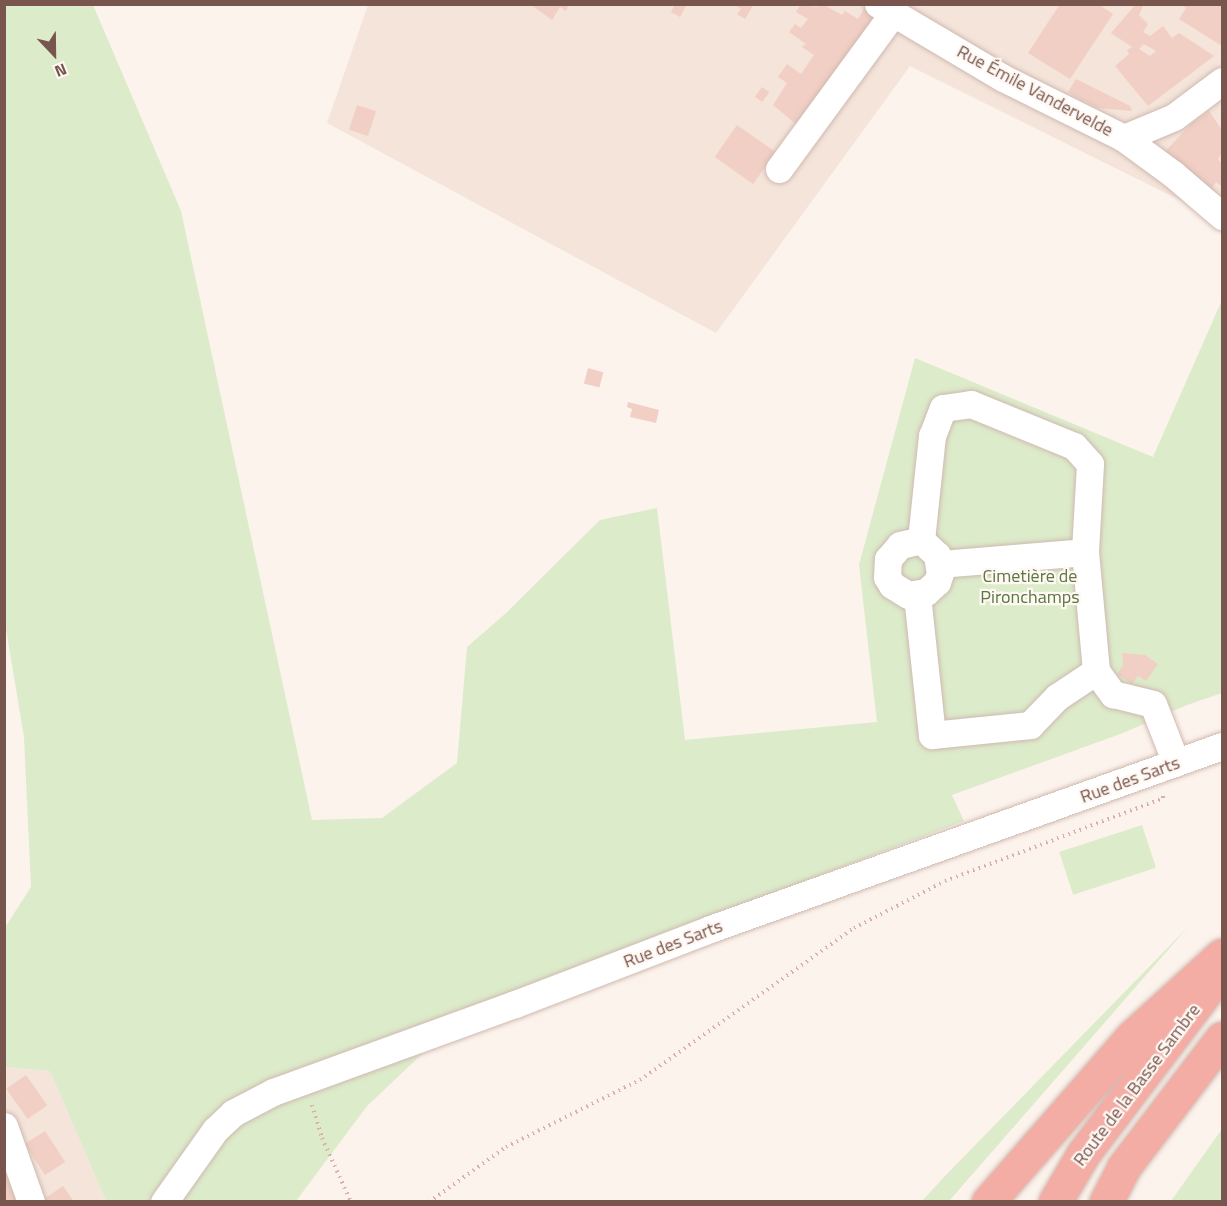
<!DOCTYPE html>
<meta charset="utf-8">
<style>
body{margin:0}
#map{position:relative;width:1227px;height:1206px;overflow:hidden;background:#fcf3ec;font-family:"Titillium Web",sans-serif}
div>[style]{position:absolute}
.residential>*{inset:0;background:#f4e4da}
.green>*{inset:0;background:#dcebca;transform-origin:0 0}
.building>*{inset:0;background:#f1cfc4;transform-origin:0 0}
.path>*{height:4px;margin-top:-2px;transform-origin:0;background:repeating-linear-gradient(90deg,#d7b1a6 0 1.5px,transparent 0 6px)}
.roads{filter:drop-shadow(0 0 2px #cfb9b0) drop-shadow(0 0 2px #cfb9b0)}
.minor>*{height:27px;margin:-13.5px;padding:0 13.5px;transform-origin:13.5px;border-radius:13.5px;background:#fff}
.highway>*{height:33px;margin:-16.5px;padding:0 16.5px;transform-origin:16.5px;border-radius:16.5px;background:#f4ada5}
span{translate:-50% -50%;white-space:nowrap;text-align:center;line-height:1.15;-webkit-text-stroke:4.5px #fff8f3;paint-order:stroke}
.street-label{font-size:18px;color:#78564e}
.park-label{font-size:18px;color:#5b7743}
.frame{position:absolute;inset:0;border:6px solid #78564e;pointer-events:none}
.north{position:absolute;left:24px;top:24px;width:60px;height:60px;-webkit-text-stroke:4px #fff8f3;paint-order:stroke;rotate:158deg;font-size:16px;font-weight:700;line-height:24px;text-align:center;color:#78564e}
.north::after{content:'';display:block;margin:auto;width:21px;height:27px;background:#78564e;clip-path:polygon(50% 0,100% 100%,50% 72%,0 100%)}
</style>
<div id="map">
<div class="residential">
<div style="clip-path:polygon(368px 5px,1222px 5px,1222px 221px,910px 66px,716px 333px,327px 123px)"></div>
<div style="clip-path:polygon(4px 1067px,50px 1071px,106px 1201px,5px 1201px)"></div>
</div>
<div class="green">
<div style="clip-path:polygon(5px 5px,93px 5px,181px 211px,312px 820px,382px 818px,457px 763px,467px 647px,505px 614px,600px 520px,657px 508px,685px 740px,877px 722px,859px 565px,915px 358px,1153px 457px,1222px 300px,1222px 693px,1187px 705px,1123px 733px,952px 795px,964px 821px,473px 1006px,367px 1106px,296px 1201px,106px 1201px,50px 1071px,5px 1067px,4px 929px,31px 887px,24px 737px,4px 617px)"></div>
<div style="left:1142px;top:825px;width:45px;height:87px;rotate:72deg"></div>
<div style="clip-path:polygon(1188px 927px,949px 1201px,922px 1201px,944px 1177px)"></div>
<div style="clip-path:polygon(1222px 1129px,1222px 1201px,1171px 1201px)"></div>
</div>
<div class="building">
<div style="clip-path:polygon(530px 4px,569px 4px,566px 11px,560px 7px,552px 20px)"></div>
<div style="clip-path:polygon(675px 4px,687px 4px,680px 17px,671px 12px)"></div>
<div style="clip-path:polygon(733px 4px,754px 4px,745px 19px,737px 14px,741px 9px)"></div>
<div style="clip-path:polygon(801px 4px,816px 7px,824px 5px,842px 15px,845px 11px,858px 19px,864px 9px,878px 18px,803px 130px,773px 105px,787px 83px,778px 77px,787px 64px,801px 74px,814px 55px,802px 47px,806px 44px,789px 32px,795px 24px,801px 28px,808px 19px,796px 12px)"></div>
<div style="clip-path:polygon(1060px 4px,1098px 4px,1113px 14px,1070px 79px,1028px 53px)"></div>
<div style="clip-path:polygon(evenodd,1136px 4px,1143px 6px,1139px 15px,1148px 24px,1143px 32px,1150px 36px,1163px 26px,1172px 38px,1179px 33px,1214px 56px,1148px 106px,1115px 66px,1129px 54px,1127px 50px,1132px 47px,1111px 33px,1136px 4px,1144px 44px,1156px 51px,1150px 56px,1139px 49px,1144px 44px)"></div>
<div style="clip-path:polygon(1180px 4px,1222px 4px,1222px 46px,1179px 19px,1186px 8px)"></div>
<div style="clip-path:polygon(1076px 79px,1130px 106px,1132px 111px,1098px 108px,1075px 97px,1068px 92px)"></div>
<div style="left:762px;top:87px;width:9px;height:12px;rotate:36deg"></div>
<div style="left:357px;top:105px;width:20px;height:26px;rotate:18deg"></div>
<div style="clip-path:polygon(1209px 111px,1222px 130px,1222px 153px,1218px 159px,1222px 164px,1222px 187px,1216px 182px,1212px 188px,1215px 191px,1211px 196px,1160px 157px,1192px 123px)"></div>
<div style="left:737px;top:125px;width:47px;height:39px;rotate:35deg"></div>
<div style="left:588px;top:368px;width:16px;height:16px;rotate:15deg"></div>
<div style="clip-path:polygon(628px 402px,659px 410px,656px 423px,630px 417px,632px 409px,627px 407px)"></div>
<div style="clip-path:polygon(1122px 653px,1145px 655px,1158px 664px,1146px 681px,1138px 676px,1132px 684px,1117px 674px,1123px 665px)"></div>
<div style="left:26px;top:1075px;width:37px;height:24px;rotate:55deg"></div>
<div style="left:45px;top:1131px;width:37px;height:24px;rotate:57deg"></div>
<div style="clip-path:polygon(4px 1170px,5px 1170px,16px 1202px,4px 1202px)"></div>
<div style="clip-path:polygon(63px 1186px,74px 1202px,45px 1202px,44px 1199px)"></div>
</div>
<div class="path">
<div style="left:312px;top:1105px;width:34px;rotate:73deg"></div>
<div style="left:322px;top:1138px;width:70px;rotate:65.6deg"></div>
<div style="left:429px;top:1202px;width:95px;rotate:-35.5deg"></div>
<div style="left:506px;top:1147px;width:150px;rotate:-26.6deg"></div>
<div style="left:640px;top:1080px;width:262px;rotate:-35.4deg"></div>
<div style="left:854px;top:928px;width:102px;rotate:-27.3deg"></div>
<div style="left:945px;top:881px;width:233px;rotate:-20.8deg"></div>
<div style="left:1163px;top:798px;width:3px;rotate:-90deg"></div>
</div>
<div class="roads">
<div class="minor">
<div style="left:878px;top:4px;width:145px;rotate:30.6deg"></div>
<div style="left:1003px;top:78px;width:135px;rotate:26.4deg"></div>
<div style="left:1124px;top:138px;width:54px;rotate:-22.8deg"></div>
<div style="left:1174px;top:117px;width:60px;rotate:-36.9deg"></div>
<div style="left:1124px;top:138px;width:61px;rotate:36.3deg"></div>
<div style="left:1173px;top:174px;width:65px;rotate:40.6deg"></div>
<div style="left:779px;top:169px;width:193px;rotate:-53.8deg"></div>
<div style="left:921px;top:540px;width:105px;rotate:-84deg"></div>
<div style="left:932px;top:436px;width:30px;rotate:-69deg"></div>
<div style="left:943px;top:408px;width:28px;rotate:-8deg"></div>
<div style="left:971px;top:404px;width:111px;rotate:22.2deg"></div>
<div style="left:1074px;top:446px;width:24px;rotate:48deg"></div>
<div style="left:1090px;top:464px;width:88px;rotate:93.3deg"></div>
<div style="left:1085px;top:552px;width:120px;rotate:84.7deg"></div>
<div style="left:1096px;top:671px;width:29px;rotate:54deg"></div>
<div style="left:1113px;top:694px;width:41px;rotate:14deg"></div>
<div style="left:1153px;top:704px;width:63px;rotate:68.7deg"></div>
<div style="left:921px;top:540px;width:22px;rotate:43deg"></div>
<div style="left:937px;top:555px;width:18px;rotate:81deg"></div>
<div style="left:940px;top:573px;width:9px;rotate:108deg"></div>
<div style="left:937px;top:582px;width:15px;rotate:138deg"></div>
<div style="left:926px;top:592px;width:18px;rotate:171deg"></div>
<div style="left:908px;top:595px;width:19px;rotate:-148deg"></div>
<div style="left:892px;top:585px;width:9px;rotate:-122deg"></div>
<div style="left:887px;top:577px;width:18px;rotate:-87deg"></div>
<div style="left:888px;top:559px;width:18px;rotate:-49deg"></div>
<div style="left:900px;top:545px;width:22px;rotate:-13deg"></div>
<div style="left:940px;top:564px;width:145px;rotate:-4.7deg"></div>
<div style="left:917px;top:595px;width:141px;rotate:83.9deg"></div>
<div style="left:932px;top:735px;width:99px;rotate:-5.8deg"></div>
<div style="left:1030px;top:725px;width:39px;rotate:-46deg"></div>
<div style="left:1057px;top:697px;width:47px;rotate:-33.7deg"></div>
<div style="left:4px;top:1126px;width:81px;rotate:70.4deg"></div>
<div style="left:164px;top:1202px;width:88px;rotate:-54.7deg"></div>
<div style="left:215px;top:1130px;width:25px;rotate:-43deg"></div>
<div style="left:233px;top:1113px;width:45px;rotate:-27.7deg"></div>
<div style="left:273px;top:1092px;width:258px;rotate:-20deg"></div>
<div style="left:515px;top:1004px;width:209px;rotate:-21deg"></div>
<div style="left:710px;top:929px;width:544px;rotate:-19.67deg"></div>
</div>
<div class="highway">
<div style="left:988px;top:1202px;width:220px;rotate:-48.9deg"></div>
<div style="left:1133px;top:1036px;width:120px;rotate:-42.3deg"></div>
<div style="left:1055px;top:1202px;width:56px;rotate:-59.7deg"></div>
<div style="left:1083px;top:1154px;width:211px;rotate:-52.9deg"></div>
<div style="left:1106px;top:1202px;width:38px;rotate:-63deg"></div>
<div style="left:1123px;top:1168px;width:163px;rotate:-52.7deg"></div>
</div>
</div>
<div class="street-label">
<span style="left:1035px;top:91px;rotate:28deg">Rue Émile Vandervelde</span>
<span style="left:1130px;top:780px;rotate:-20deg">Rue des Sarts</span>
<span style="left:673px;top:944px;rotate:-21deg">Rue des Sarts</span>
<span style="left:1137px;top:1085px;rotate:-53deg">Route de la Basse Sambre</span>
</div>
<div class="park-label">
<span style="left:1030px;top:587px">Cimetière de<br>Pironchamps</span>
</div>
<div class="frame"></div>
<div class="north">N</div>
</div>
